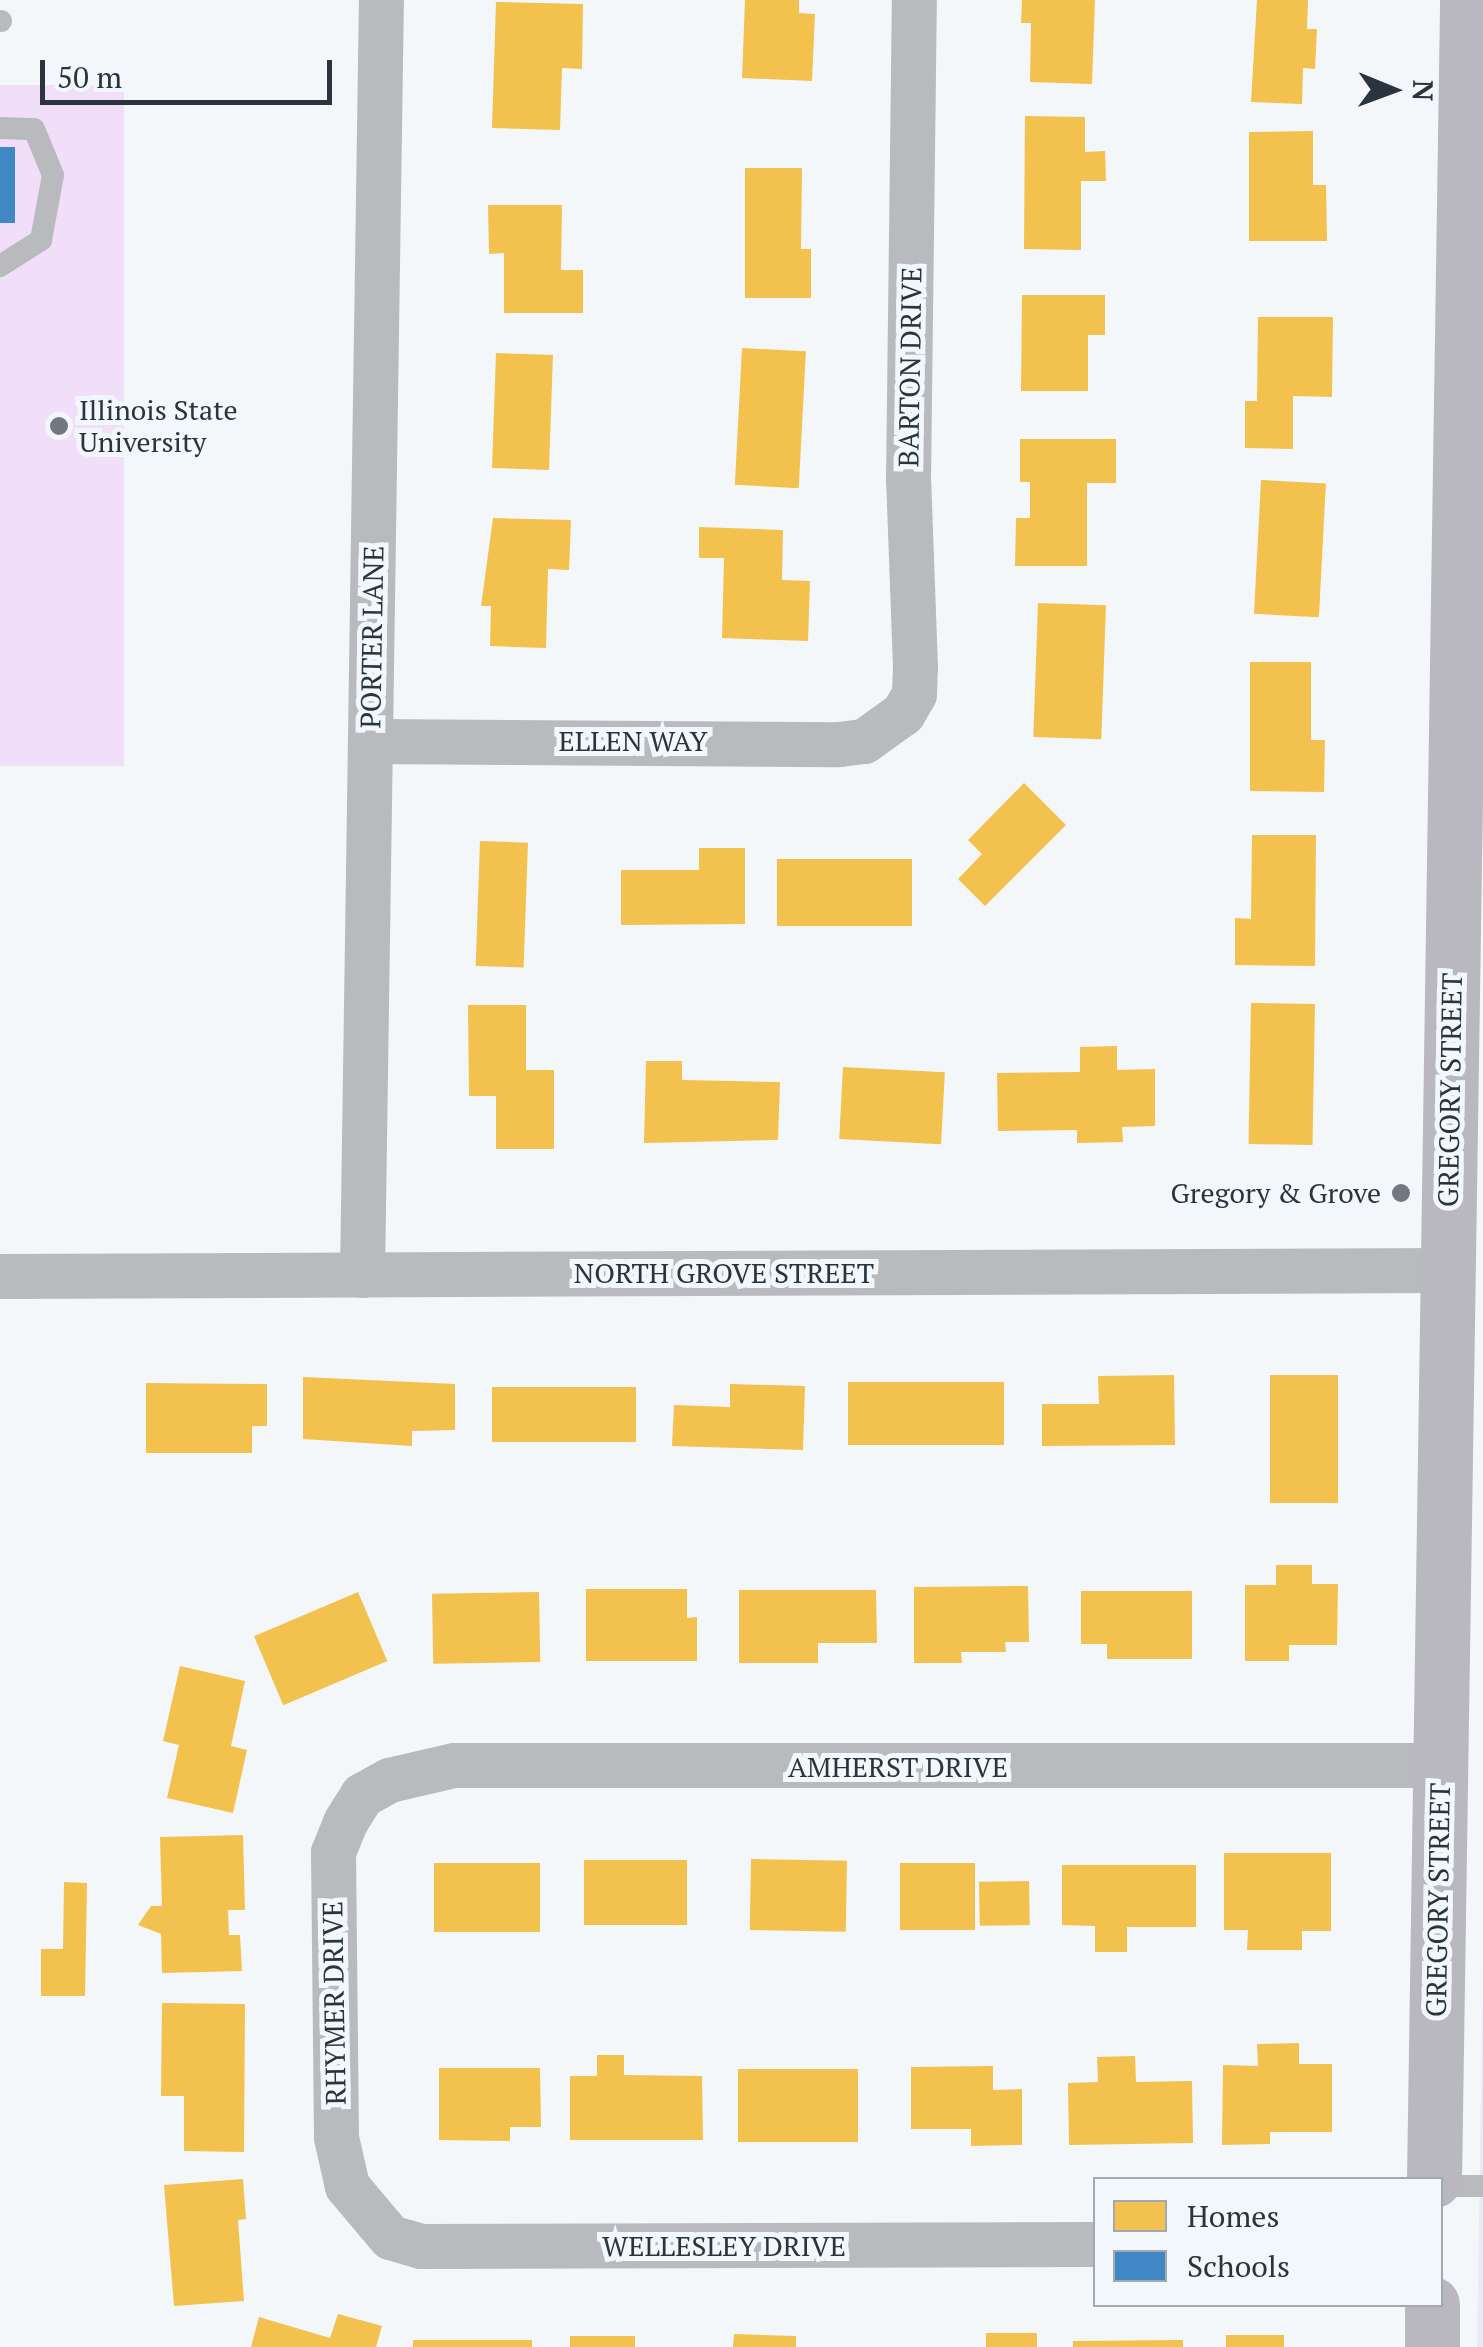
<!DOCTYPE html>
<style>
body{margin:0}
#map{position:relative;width:1483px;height:2347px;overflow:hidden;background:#f4f7fa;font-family:"PT Serif",serif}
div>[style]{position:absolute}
.built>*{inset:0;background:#e4ecf5}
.green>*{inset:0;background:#f1dff9;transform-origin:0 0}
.homes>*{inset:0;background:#f2c14e;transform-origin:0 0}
.schools>*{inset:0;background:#3f88c5;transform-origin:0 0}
.service>*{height:22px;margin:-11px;padding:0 11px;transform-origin:11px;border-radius:11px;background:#b8babe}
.minor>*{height:45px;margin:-22.5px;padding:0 22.5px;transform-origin:22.5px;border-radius:22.5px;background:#b8babe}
.secondary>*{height:55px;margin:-27.5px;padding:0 27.5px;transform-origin:27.5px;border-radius:27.5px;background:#b8b8be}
.dots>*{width:28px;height:28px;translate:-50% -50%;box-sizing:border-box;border:5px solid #f2f7fc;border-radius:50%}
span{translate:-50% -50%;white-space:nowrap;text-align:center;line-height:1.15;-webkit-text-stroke:10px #f2f7fc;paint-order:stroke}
.street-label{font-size:28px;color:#2b343e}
.poi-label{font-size:28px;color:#2b343e}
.left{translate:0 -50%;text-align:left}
.right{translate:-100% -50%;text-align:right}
.legend{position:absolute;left:1093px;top:2177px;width:350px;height:130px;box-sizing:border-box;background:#f2f7fc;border:2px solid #a2a9b0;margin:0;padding:12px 18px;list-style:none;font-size:30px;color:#2b343e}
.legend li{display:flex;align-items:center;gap:20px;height:50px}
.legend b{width:50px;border:2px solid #a2a9b0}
.north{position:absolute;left:1343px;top:40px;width:100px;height:100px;-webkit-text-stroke:8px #f2f7fc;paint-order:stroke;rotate:91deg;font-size:28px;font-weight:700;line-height:40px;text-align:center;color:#2b343e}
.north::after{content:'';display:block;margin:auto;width:35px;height:45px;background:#2b343e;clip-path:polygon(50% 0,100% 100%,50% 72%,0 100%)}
.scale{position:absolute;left:40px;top:60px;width:292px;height:45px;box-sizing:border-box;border:5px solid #2b343e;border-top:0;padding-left:12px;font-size:30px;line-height:35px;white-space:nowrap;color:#2b343e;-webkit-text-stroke:8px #f2f7fc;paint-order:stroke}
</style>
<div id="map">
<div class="built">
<div style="clip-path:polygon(1483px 1967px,1483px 2347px,1477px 2347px)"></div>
</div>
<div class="green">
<div style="left:0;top:85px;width:124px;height:681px"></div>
</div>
<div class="homes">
<div style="clip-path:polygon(745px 0,799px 0,799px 13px,815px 14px,812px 81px,742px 78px)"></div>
<div style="clip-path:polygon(1022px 0,1095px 0,1092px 84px,1030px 82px,1031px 23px,1021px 23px)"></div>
<div style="clip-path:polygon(1257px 0,1308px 0,1307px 29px,1317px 29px,1315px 69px,1303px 68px,1302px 104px,1251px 102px)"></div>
<div style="clip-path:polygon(496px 2px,583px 4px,582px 69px,562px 68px,560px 130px,492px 128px)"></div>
<div style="clip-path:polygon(1025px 116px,1085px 117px,1085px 152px,1105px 151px,1106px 181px,1081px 181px,1081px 250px,1024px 249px)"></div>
<div style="clip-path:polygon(1313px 131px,1313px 185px,1326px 185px,1327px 241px,1249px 241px,1249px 132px)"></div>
<div style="clip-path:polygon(745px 168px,802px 168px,801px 249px,811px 249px,811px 298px,745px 298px)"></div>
<div style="clip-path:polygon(488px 205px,562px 205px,561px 270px,583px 270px,583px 313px,504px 313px,504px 253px,489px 254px)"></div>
<div style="clip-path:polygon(1022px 295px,1105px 295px,1105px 335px,1088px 335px,1088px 391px,1021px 391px)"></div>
<div style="clip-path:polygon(1258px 317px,1333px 317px,1332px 397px,1293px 396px,1293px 449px,1245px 448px,1245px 401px,1257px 401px)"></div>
<div style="left:742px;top:348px;width:64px;height:137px;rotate:3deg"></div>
<div style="left:496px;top:353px;width:57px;height:115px;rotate:2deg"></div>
<div style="clip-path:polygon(1020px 439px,1116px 439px,1116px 483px,1087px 483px,1087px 566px,1015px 566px,1016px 518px,1030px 518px,1030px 482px,1020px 482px)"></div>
<div style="left:1261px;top:480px;width:65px;height:134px;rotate:3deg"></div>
<div style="clip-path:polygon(493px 518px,571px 520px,569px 570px,548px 569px,546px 648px,490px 646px,491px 606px,481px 606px)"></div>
<div style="clip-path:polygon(699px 527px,783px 530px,782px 580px,810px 581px,808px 641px,722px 638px,724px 558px,699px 558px)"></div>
<div style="left:1038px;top:603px;width:68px;height:134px;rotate:2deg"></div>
<div style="clip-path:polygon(1250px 662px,1311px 662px,1311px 740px,1325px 740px,1324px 792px,1250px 791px)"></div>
<div style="clip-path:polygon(1024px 783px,1066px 825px,985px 906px,958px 879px,982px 854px,968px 840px)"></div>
<div style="clip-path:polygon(1252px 835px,1316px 835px,1315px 966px,1235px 965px,1235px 918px,1251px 919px)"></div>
<div style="left:480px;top:841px;width:48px;height:125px;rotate:2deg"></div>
<div style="clip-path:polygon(699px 848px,745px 848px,745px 924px,621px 925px,621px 870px,699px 870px)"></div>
<div style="left:777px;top:859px;width:135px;height:67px"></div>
<div style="left:1251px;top:1003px;width:64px;height:141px;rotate:1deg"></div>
<div style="clip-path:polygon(468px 1005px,526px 1005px,526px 1070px,554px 1070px,554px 1149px,496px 1149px,496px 1096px,469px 1096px)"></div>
<div style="clip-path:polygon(1117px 1046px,1117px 1070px,1155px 1069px,1155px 1126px,1122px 1127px,1123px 1142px,1077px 1143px,1077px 1130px,998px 1131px,997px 1073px,1080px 1072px,1080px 1047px)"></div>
<div style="clip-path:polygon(646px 1061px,682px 1061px,682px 1080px,780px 1082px,778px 1140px,644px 1143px)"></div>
<div style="left:843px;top:1067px;width:102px;height:72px;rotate:3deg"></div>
<div style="clip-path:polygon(1174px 1375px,1175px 1445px,1042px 1446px,1042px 1404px,1099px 1404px,1098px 1376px)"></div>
<div style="left:1270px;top:1375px;width:68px;height:128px"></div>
<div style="clip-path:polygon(303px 1377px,455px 1384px,455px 1430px,412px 1431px,412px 1446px,303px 1439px)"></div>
<div style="left:848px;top:1382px;width:156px;height:63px"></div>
<div style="clip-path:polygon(146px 1383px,267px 1384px,267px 1426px,252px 1426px,252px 1453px,146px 1453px)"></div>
<div style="clip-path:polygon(730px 1384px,805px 1386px,803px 1450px,672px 1446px,674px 1405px,730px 1407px)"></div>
<div style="left:492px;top:1387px;width:144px;height:55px"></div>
<div style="clip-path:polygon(1276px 1565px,1312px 1565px,1312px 1584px,1338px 1584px,1337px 1645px,1289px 1645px,1289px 1661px,1245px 1661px,1245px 1585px,1276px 1585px)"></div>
<div style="clip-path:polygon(1028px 1586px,1029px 1642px,1005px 1642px,1006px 1652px,961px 1652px,962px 1663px,914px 1663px,914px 1587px)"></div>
<div style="clip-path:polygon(586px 1589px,687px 1589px,687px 1618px,697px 1617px,697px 1661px,586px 1661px)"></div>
<div style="clip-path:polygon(739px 1590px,876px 1590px,877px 1643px,818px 1643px,818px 1663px,739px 1663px)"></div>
<div style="clip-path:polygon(1081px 1591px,1192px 1591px,1192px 1659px,1107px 1659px,1107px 1644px,1081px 1644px)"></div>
<div style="left:358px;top:1592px;width:75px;height:113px;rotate:67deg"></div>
<div style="left:539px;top:1592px;width:70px;height:107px;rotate:89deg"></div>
<div style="clip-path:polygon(180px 1666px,245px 1681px,231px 1746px,247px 1750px,233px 1813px,167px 1798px,179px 1745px,163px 1741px)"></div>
<div style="clip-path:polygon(243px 1835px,245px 1910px,228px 1910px,229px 1935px,240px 1935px,242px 1971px,162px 1973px,161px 1934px,138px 1925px,151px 1906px,162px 1906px,160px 1837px)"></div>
<div style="clip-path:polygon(1224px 1853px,1331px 1853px,1331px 1931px,1302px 1931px,1302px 1950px,1247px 1950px,1248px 1930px,1224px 1930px)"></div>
<div style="left:751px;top:1859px;width:96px;height:71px;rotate:1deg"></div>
<div style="left:687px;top:1860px;width:65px;height:103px;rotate:90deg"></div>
<div style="left:434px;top:1863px;width:106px;height:69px"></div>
<div style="left:900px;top:1863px;width:75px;height:67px"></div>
<div style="clip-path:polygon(1062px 1865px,1196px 1865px,1196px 1927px,1127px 1927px,1127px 1952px,1095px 1952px,1095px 1926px,1062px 1925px)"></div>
<div style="left:1029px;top:1881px;width:44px;height:50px;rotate:89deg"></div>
<div style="clip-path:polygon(64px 1882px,87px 1883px,85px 1996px,41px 1996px,41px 1949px,63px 1949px)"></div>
<div style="clip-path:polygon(162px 2003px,245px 2004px,244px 2152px,184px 2151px,184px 2096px,161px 2096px)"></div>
<div style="clip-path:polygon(1299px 2043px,1299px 2064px,1332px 2064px,1332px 2132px,1270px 2132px,1270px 2144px,1222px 2145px,1223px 2065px,1258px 2066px,1257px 2044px)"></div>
<div style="clip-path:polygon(597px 2055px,624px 2055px,624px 2075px,702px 2076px,703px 2140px,570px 2140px,570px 2076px,597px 2076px)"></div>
<div style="clip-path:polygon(1135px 2056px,1136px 2082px,1192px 2081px,1193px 2143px,1069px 2145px,1068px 2083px,1098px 2082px,1097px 2057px)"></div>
<div style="clip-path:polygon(993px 2066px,993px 2090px,1022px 2089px,1022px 2145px,971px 2146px,971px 2129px,911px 2129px,911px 2067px)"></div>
<div style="clip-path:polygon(439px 2068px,540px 2068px,541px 2127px,510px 2127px,510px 2141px,439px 2140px)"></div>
<div style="left:738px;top:2069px;width:120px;height:73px"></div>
<div style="clip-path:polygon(243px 2179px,246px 2219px,238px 2220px,244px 2301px,174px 2306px,164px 2185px)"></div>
<div style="clip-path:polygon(338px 2314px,382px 2326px,376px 2347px,251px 2347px,259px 2317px,330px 2338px)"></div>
<div style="left:986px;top:2333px;width:51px;height:14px"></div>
<div style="clip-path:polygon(734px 2334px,796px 2336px,796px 2347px,733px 2347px)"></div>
<div style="left:1226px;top:2335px;width:58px;height:12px"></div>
<div style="left:570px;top:2336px;width:65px;height:11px"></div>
<div style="left:413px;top:2340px;width:119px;height:7px"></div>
<div style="clip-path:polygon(1183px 2340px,1183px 2347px,1073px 2347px,1073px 2341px)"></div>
</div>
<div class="schools">
<div style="left:0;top:147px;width:15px;height:76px"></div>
</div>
<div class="service">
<div style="left:0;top:21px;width:1px"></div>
<div style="left:0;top:128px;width:34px;rotate:2deg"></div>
<div style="left:34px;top:129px;width:50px;rotate:67.6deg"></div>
<div style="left:53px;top:175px;width:66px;rotate:100.5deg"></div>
<div style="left:41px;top:240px;width:49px;rotate:147.6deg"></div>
<div style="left:1440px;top:2186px;width:43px"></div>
</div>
<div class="minor">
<div style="left:371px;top:741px;width:468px;rotate:0.4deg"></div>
<div style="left:839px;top:744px;width:25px;rotate:-7deg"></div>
<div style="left:864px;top:741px;width:48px;rotate:-35.7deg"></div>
<div style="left:903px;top:713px;width:22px;rotate:-60deg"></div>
<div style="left:914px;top:694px;width:27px;rotate:-88deg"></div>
<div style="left:915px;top:667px;width:187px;rotate:-92.1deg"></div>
<div style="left:908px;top:480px;width:480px;rotate:-89.3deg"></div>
<div style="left:362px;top:1275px;width:1275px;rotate:-89.15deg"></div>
<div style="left:0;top:1276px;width:1448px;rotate:-0.24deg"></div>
<div style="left:1096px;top:2244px;width:675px;rotate:179.83deg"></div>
<div style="left:421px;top:2246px;width:32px;rotate:-164deg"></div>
<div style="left:390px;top:2237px;width:67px;rotate:-130.1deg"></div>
<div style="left:347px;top:2186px;width:50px;rotate:-102.7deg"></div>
<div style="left:336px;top:2137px;width:285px;rotate:-90.6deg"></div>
<div style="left:333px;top:1852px;width:32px;rotate:-68deg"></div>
<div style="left:345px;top:1822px;width:32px;rotate:-58deg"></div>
<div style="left:362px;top:1795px;width:31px;rotate:-29deg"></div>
<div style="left:389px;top:1780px;width:67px;rotate:-13deg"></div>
<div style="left:454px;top:1765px;width:986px"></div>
</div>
<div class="secondary">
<div style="left:1434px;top:2180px;width:2180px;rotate:-89.13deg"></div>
<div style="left:1432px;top:2347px;width:43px;rotate:-90deg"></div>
</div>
<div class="dots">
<div style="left:59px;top:426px;background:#717880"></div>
<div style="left:1401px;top:1193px;background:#717880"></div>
</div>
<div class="street-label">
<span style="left:910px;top:367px;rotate:-89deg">BARTON DRIVE</span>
<span style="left:372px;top:637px;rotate:-89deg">PORTER LANE</span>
<span style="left:633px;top:741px">ELLEN WAY</span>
<span style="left:1450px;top:1090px;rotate:-89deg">GREGORY STREET</span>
<span style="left:724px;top:1273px">NORTH GROVE STREET</span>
<span style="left:898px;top:1767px">AMHERST DRIVE</span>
<span style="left:1438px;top:1900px;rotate:-89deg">GREGORY STREET</span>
<span style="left:334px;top:2003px;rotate:-91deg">RHYMER DRIVE</span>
<span style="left:724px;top:2246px">WELLESLEY DRIVE</span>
</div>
<div class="poi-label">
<span class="left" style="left:79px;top:426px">Illinois State<br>University</span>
<span class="right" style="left:1381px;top:1193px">Gregory &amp; Grove</span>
</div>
<ul class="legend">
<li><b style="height:28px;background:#f2c14e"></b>Homes</li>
<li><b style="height:28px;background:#3f88c5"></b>Schools</li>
</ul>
<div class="north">N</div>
<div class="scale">50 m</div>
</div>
